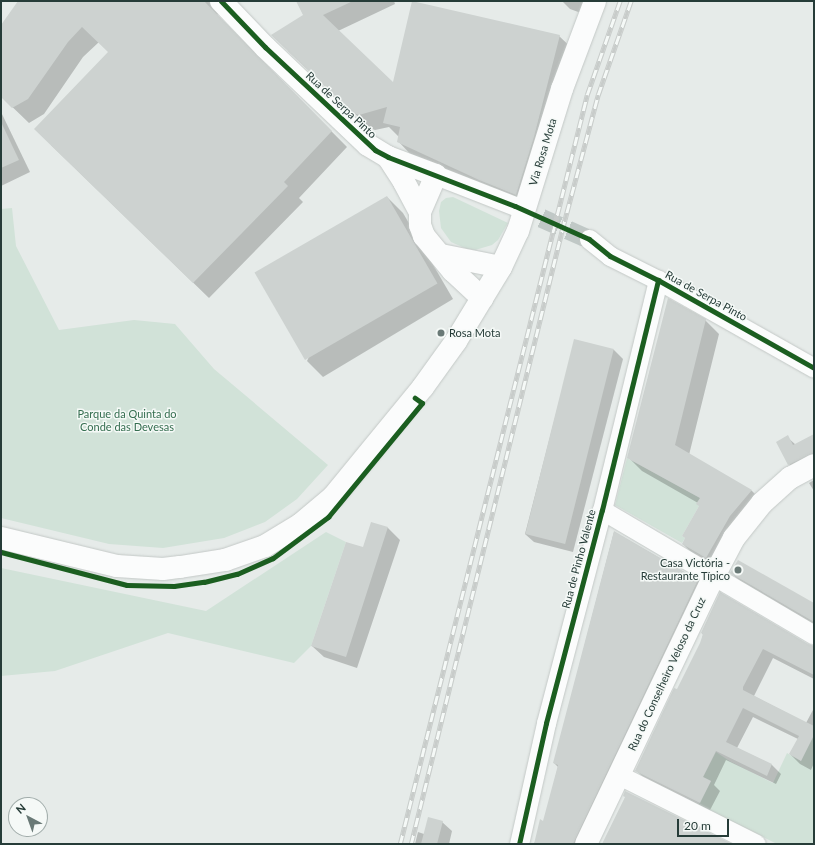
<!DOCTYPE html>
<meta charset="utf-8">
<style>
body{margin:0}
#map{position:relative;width:815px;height:845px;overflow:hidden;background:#e6ebe9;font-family:Lato,sans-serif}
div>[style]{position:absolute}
.green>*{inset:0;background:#d1e2d8}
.shadow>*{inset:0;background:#0003}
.building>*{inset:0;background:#cdd2d0;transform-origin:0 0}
.street-tunnel>*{height:19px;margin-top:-9.5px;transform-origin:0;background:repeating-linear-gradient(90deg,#c0c8c6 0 19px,transparent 0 29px)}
.roads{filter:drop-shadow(0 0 1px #c3c8c6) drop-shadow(0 0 1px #c3c8c6)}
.street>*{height:19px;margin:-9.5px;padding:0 9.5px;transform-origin:9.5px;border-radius:9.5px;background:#fbfcfc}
.secondary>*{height:22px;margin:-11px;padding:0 11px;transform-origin:11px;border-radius:11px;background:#fbfcfc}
.rail>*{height:4.5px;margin-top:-2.25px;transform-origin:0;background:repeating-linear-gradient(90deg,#f5f9f7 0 9px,#c8ccca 0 18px);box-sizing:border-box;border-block:1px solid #c8ccca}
.cycleway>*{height:5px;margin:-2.5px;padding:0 2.5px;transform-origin:2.5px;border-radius:2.5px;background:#1b5e20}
.dots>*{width:11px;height:11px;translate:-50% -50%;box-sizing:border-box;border:2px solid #f5f9f7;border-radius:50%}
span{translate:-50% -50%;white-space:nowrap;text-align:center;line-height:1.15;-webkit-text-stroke:3px #f5f9f7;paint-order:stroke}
.street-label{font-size:11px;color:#263c38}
.poi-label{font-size:11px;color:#263c38}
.left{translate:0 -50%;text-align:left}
.right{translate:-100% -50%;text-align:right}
.park-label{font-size:11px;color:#356e50}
.frame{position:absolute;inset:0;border:2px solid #263c38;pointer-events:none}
.north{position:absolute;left:8px;top:797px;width:40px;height:40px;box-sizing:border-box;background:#f5f9f7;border:1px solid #a2adab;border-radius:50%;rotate:319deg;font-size:11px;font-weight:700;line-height:16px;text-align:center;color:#263c38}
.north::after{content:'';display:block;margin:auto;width:14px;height:18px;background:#697976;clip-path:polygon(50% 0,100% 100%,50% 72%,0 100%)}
.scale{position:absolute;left:677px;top:819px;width:52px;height:18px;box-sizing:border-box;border:2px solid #263c38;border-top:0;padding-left:5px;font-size:12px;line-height:14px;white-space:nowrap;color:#263c38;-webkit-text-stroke:3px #f5f9f7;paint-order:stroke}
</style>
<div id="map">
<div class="green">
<div style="clip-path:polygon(453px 197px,508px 223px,498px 240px,492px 245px,475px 250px,467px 249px,451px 242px,441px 228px,439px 211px,441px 202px,446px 198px)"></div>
<div style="clip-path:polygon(12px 208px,16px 246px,59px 330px,134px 320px,175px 324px,214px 369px,328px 465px,297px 499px,265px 522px,224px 538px,163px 548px,109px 544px,1px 518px,1px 209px)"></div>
<div style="clip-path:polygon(627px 458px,700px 498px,699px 506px,682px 536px,685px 538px,682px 543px,615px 505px)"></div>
<div style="clip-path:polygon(326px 532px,346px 542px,311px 646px,294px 663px,168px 633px,55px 671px,1px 676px,1px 568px,206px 611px)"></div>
<div style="clip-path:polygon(814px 735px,814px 844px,777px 844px,698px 805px,711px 781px,703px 777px,716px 752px,731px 762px,773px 783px,787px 753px,801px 761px)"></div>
</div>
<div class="shadow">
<div style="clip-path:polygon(19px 1px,222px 1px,217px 16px,347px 147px,299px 198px,303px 202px,209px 298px,51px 145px,110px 53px,99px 42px,83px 57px,44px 114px,29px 123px,2px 97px,1px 27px)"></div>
<div style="clip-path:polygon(298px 1px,394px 1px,395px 4px,338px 31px,393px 84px,559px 36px,575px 51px,532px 210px,413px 157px,398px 141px,399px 137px,389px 127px,375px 130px,370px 128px,288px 51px,304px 16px)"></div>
<div style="clip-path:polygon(562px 1px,585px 1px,581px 13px,570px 9px)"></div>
<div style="clip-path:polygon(1px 112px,30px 172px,1px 186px)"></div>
<div style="clip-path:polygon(387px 197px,403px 213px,453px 299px,323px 377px,307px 361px)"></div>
<div style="clip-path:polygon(705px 320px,719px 334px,689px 455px,752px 491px,766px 505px,720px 572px,697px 558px,683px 544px,700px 506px,698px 503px,642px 471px,628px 457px)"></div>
<div style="clip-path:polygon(575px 340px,614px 350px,623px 359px,573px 552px,534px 542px,525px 534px)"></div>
<div style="clip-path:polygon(814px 435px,814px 469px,800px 475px,789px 464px,787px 437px,796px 445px)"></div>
<div style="clip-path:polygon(814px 480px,814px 491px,809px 483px)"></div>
<div style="clip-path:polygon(372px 523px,388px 528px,400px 540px,357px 668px,324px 657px,312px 646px,364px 548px)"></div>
<div style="clip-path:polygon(614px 532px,698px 580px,709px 592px,589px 844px,534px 844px,544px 822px,558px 767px,554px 763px)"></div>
<div style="clip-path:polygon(731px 573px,814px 605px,814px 625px,741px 582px)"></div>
<div style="clip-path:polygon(702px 633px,814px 647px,814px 679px,773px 658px,754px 696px,806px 723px,814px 708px,814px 763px,811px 770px,800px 764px,790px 754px,798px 739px,753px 717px,737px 748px,772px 765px,781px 774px,776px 784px,726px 760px,714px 785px,720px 791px,709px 812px,646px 780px,636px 770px,701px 644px,703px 635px)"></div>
<div style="clip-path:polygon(442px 822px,452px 831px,449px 844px,415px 844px,418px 832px,424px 834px)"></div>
</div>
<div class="building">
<div style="clip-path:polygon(18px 1px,204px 1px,332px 131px,284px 182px,288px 186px,193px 283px,34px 129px,108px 52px,82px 27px,68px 42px,28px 99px,12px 108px,1px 97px,1px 25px)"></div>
<div style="clip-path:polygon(296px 1px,353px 1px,323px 15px,393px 82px,412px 1px,560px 35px,534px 137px,516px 195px,479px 180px,397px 142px,400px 127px,383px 123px,387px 107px,359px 115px,353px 113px,271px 35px,303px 15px)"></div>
<div style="clip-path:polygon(1px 122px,19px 160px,1px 168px)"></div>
<div style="left:387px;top:196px;width:101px;height:153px;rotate:60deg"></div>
<div style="clip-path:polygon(668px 298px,706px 319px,675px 445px,752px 490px,730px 516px,706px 558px,682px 544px,685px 538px,682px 536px,699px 506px,696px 504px,700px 498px,627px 458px)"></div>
<div style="left:574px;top:339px;width:41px;height:201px;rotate:14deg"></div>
<div style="clip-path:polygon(814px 434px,814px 453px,788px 465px,776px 442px,788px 435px,793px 445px)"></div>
<div style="clip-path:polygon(371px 522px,388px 527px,346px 657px,311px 646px,346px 542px,363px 547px)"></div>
<div style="clip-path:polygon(614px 531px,698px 580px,573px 844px,534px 844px,540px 819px,543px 821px,558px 765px,553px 763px)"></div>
<div style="clip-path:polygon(738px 560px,814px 603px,814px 622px,730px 573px)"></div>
<div style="clip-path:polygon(720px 592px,808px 644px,814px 646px,814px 675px,763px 649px,743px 687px,743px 690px,814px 726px,814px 735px,801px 761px,789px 754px,799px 736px,743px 708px,726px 742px,772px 764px,767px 776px,716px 751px,703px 777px,711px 781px,700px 803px,635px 771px,674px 688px,677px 689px,700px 643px,703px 634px,701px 633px)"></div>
<div style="clip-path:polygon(625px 791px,690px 823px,732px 844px,602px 844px,625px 797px,623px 796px)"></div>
<div style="clip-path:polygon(428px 817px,443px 821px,437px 844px,421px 844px)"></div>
</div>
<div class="street-tunnel">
<div style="left:515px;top:206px;width:81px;rotate:24deg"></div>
</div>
<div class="roads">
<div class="street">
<div style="left:436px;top:175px;width:85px;rotate:21.4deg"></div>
<div style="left:589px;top:239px;width:27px;rotate:39deg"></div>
<div style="left:610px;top:256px;width:54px;rotate:26.6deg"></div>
<div style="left:658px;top:280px;width:179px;rotate:29.4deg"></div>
<div style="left:602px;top:510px;width:246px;rotate:30.5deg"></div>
<div style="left:619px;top:775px;width:153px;rotate:26.7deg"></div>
<div style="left:519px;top:844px;width:124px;rotate:-77.4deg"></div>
<div style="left:546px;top:723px;width:220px;rotate:-75.3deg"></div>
<div style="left:602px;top:510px;width:237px;rotate:-76.3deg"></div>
</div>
<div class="secondary">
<div style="left:221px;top:1px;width:64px;rotate:46.3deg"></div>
<div style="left:265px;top:47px;width:142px;rotate:43.6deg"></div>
<div style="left:368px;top:145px;width:23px;rotate:31deg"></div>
<div style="left:388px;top:157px;width:51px;rotate:20.6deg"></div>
<div style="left:436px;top:175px;width:40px;rotate:113.4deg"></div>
<div style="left:420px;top:212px;width:13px;rotate:90deg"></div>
<div style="left:420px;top:225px;width:12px;rotate:70deg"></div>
<div style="left:424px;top:236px;width:45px;rotate:50.4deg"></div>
<div style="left:453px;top:271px;width:40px;rotate:43deg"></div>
<div style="left:388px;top:157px;width:30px;rotate:57deg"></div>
<div style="left:404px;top:182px;width:34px;rotate:62deg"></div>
<div style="left:441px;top:255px;width:61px;rotate:11.3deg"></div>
<div style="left:1px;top:538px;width:119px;rotate:13.6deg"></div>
<div style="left:117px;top:566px;width:46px;rotate:3.7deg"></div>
<div style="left:163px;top:569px;width:17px;rotate:-7deg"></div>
<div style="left:180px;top:567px;width:46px;rotate:-8.8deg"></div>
<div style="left:225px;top:560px;width:42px;rotate:-19.3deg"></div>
<div style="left:265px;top:546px;width:42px;rotate:-31.4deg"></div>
<div style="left:301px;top:524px;width:42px;rotate:-40.2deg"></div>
<div style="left:333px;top:497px;width:142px;rotate:-50.7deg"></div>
<div style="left:423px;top:387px;width:57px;rotate:-54.3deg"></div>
<div style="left:456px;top:341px;width:87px;rotate:-58.7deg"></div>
<div style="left:501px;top:267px;width:40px;rotate:-65deg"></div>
<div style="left:518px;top:231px;width:149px;rotate:-72.8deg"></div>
<div style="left:562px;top:89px;width:94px;rotate:-69.4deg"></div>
<div style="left:586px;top:844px;width:297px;rotate:-64.5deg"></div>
<div style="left:714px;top:576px;width:43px;rotate:-62.2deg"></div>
<div style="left:734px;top:538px;width:45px;rotate:-51.3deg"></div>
<div style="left:762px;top:503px;width:38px;rotate:-42deg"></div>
<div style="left:790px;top:478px;width:27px;rotate:-28deg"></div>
</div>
</div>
<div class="rail">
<div style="left:400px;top:844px;width:772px;rotate:-75.98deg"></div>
<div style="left:587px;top:95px;width:100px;rotate:-70.7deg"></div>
<div style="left:411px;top:844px;width:632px;rotate:-76.18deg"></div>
<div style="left:562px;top:230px;width:140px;rotate:-75.1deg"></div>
<div style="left:598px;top:95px;width:100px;rotate:-70.7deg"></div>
</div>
<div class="cycleway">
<div style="left:221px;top:1px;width:64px;rotate:46.3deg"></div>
<div style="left:265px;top:47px;width:151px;rotate:43.1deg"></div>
<div style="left:375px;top:150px;width:15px;rotate:28deg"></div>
<div style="left:388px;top:157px;width:136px;rotate:21.1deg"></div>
<div style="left:515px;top:206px;width:81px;rotate:24deg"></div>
<div style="left:589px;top:239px;width:27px;rotate:39deg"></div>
<div style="left:610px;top:256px;width:54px;rotate:26.6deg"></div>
<div style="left:658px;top:280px;width:179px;rotate:29.4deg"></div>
<div style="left:1px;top:552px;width:130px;rotate:14.7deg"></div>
<div style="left:127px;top:585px;width:47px;rotate:1.2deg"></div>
<div style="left:174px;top:586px;width:30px;rotate:-8deg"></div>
<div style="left:204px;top:582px;width:34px;rotate:-14deg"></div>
<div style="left:237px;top:574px;width:39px;rotate:-24deg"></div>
<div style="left:273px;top:558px;width:69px;rotate:-36.7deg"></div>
<div style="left:328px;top:517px;width:148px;rotate:-50.5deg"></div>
<div style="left:422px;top:403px;width:9px;rotate:-144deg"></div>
<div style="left:519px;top:844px;width:124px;rotate:-77.4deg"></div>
<div style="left:546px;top:723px;width:220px;rotate:-75.3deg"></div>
<div style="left:602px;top:510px;width:237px;rotate:-76.3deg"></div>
</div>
<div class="dots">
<div style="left:441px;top:333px;background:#697976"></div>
<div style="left:738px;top:570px;background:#697976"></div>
</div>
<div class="street-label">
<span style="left:341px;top:105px;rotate:43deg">Rua de Serpa Pinto</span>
<span style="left:543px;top:152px;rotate:-73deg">Via Rosa Mota</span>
<span style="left:706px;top:296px;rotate:29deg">Rua de Serpa Pinto</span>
<span style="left:579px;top:559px;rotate:-75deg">Rua de Pinho Valente</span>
<span style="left:667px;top:674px;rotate:-65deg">Rua do Conselheiro Veloso da Cruz</span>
</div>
<div class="poi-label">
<span class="left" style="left:449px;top:333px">Rosa Mota</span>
<span class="right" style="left:730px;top:570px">Casa Victória -<br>Restaurante Típico</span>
</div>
<div class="park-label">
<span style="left:127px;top:421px">Parque da Quinta do<br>Conde das Devesas</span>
</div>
<div class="frame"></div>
<div class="north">N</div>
<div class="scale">20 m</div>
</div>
